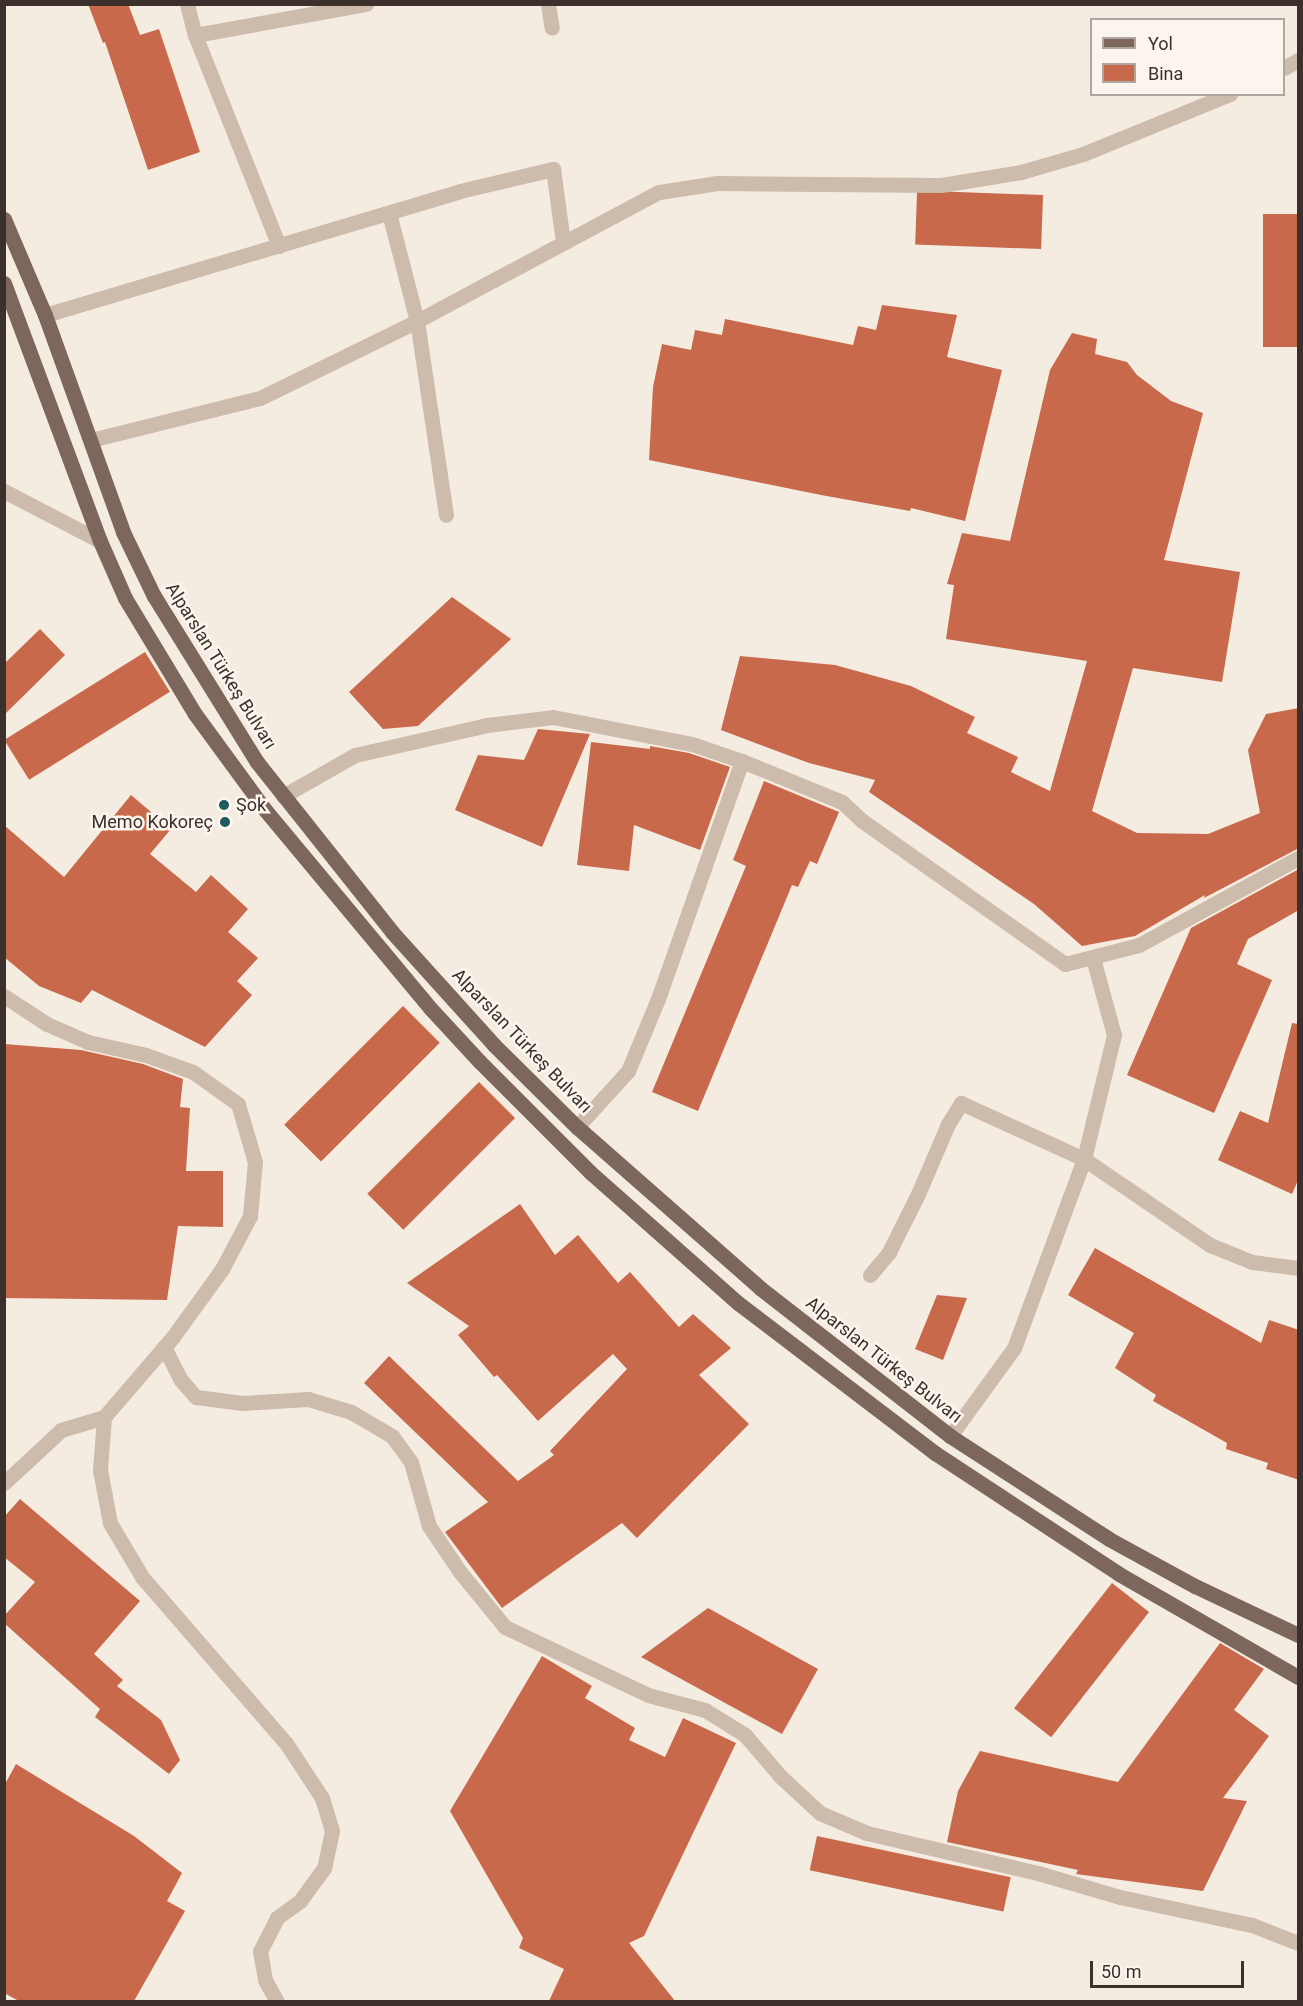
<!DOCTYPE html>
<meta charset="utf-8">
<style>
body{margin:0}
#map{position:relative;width:1303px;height:2006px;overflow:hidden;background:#f4ebe1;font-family:Roboto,sans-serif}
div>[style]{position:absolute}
.building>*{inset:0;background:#c8694b;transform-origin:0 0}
.street>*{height:15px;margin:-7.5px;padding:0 7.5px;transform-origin:7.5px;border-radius:7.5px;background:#cdbbac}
.primary>*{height:15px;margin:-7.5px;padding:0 7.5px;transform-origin:7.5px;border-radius:7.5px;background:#7d675c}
.dots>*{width:16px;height:16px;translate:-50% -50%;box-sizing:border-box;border:3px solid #fbf5ee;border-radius:50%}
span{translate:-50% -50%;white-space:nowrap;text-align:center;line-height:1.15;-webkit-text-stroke:5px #fbf5ee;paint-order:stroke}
.street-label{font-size:18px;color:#3b302b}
.poi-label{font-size:18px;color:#3b302b}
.left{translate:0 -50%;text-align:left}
.right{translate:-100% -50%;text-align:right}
.frame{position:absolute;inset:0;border:6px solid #3b302b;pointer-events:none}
.legend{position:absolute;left:1090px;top:18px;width:195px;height:78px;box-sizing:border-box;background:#fbf5ee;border:2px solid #aea6a0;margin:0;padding:8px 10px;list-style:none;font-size:18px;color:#3b302b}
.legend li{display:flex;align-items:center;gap:12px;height:30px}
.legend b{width:30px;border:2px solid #aea6a0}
.scale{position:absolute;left:1090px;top:1961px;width:154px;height:27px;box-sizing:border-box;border:3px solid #3b302b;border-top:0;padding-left:8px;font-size:18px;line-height:21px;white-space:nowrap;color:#3b302b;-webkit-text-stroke:4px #fbf5ee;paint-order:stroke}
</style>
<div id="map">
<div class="building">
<div style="clip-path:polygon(88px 4px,128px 4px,140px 35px,159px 29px,200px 152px,148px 170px,105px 42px,103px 43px)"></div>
<div style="left:1043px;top:195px;width:54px;height:126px;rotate:92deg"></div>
<div style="left:1299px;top:214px;width:133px;height:36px;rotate:90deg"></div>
<div style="clip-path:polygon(882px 305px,957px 315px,947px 357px,1002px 370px,965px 521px,911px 508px,910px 511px,821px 495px,649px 460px,653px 387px,662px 344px,691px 350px,695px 330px,722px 335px,725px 319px,853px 345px,858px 326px,876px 330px)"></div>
<div style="clip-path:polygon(1072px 333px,1097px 339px,1095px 354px,1127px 362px,1137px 375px,1171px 401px,1203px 413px,1164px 560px,1240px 572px,1222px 682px,1133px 668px,1092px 811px,1137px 833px,1208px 834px,1260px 813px,1248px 750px,1266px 714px,1299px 708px,1299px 848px,1204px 898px,1205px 895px,1135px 936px,1082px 946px,1034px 904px,869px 792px,875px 780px,809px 763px,721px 730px,740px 656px,835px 665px,911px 686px,975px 717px,967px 733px,1018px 757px,1011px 772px,1050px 791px,1087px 661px,946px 639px,954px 585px,947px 584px,962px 533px,1010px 541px,1050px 370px)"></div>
<div style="clip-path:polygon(452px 597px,511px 639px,418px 726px,383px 729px,349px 692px)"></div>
<div style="clip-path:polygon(40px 629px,65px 655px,4px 715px,4px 664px)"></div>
<div style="left:145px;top:652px;width:47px;height:166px;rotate:58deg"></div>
<div style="clip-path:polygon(538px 729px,590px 734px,542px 847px,455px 810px,478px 755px,524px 760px)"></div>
<div style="clip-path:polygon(591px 742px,650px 749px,650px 746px,689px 753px,730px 767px,700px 850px,634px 825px,629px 871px,577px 865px)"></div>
<div style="clip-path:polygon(764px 781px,839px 812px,817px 864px,810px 861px,798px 887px,792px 885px,698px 1111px,652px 1092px,746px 866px,733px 860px)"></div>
<div style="clip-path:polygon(131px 795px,171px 829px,150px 854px,196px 892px,211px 875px,248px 909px,228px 932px,258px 958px,237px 981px,252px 995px,205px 1047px,92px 990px,81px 1003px,39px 986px,4px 957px,4px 825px,64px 877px)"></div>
<div style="clip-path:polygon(1299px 869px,1299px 910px,1248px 939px,1237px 964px,1272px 980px,1214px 1113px,1127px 1075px,1191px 928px)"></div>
<div style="left:403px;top:1006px;width:52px;height:168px;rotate:45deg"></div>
<div style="clip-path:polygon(1292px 1023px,1299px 1024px,1299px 1178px,1292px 1194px,1218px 1160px,1240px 1111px,1268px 1123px)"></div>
<div style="clip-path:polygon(4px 1044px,81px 1050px,143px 1064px,183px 1079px,180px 1107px,190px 1108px,186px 1171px,223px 1171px,223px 1227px,178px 1226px,167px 1300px,4px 1298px)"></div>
<div style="left:479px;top:1082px;width:51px;height:158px;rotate:45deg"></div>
<div style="clip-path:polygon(520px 1204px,555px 1255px,578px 1235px,618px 1283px,630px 1272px,679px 1327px,693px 1314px,731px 1348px,699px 1375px,749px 1424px,637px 1538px,622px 1523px,502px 1608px,445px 1532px,488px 1502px,364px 1383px,389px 1356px,518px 1481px,554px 1455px,550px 1451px,627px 1369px,613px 1354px,538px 1421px,497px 1375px,494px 1377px,458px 1335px,469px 1326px,407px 1283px)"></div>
<div style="clip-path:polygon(1095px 1248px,1261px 1343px,1269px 1320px,1299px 1330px,1299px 1480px,1266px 1469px,1268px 1463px,1226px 1449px,1227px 1443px,1153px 1401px,1156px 1395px,1115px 1368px,1134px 1333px,1068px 1295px)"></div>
<div style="clip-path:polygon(937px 1295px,967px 1298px,943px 1360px,915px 1349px)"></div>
<div style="clip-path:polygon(20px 1499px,140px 1601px,94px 1654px,123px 1680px,117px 1686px,161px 1720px,180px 1760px,169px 1774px,95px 1717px,100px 1709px,4px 1623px,4px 1616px,35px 1582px,4px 1557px,4px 1517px)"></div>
<div style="left:1112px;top:1583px;width:47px;height:159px;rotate:38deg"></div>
<div style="clip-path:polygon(708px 1608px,818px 1669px,782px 1734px,641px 1657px)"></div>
<div style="clip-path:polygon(1220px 1643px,1264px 1669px,1234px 1710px,1269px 1736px,1223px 1798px,1247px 1801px,1203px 1891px,1076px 1874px,1078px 1870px,947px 1842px,958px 1791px,980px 1751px,1118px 1782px)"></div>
<div style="clip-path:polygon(542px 1656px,592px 1686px,585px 1698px,635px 1728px,629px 1740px,665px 1757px,683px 1718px,736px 1743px,644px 1936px,629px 1943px,675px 2001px,549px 2001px,564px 1969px,519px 1948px,523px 1938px,450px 1811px)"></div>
<div style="clip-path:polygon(16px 1764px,134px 1836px,182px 1873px,167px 1901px,185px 1911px,134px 2001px,19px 2001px,4px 1993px,4px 1786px)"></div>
<div style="left:817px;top:1836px;width:198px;height:35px;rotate:12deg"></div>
</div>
<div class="street">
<div style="left:187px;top:4px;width:32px;rotate:76deg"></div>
<div style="left:195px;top:35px;width:227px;rotate:68.3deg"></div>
<div style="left:548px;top:4px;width:24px;rotate:81deg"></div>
<div style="left:195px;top:35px;width:174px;rotate:-10.3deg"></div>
<div style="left:1284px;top:68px;width:16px;rotate:-30deg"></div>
<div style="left:389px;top:213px;width:112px;rotate:75.5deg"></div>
<div style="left:417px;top:321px;width:196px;rotate:81.5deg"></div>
<div style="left:45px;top:315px;width:433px;rotate:-16.6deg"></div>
<div style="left:460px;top:191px;width:96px;rotate:-13.3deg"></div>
<div style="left:553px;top:169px;width:74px;rotate:82.2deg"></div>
<div style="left:91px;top:440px;width:174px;rotate:-14deg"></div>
<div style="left:260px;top:398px;width:175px;rotate:-26.1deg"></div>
<div style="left:417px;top:321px;width:274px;rotate:-28.1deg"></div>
<div style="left:659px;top:192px;width:59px;rotate:-8.8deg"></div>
<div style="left:717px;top:183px;width:224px;rotate:0.5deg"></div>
<div style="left:941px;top:185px;width:81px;rotate:-9.2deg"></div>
<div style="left:1021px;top:172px;width:65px;rotate:-16.2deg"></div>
<div style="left:1083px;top:154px;width:159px;rotate:-22.2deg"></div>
<div style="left:4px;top:491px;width:108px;rotate:27.5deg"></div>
<div style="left:283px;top:796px;width:83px;rotate:-29.7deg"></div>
<div style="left:355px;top:755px;width:135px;rotate:-12.8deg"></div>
<div style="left:487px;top:725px;width:66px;rotate:-6.9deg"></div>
<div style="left:553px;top:717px;width:142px;rotate:11deg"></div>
<div style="left:692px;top:744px;width:53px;rotate:18.8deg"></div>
<div style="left:742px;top:761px;width:108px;rotate:22.3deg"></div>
<div style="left:842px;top:802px;width:26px;rotate:43deg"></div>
<div style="left:861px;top:820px;width:250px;rotate:35.2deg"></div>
<div style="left:1065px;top:964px;width:76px;rotate:-14.4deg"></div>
<div style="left:1139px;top:945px;width:181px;rotate:-28.7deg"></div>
<div style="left:4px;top:996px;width:51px;rotate:33.1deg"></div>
<div style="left:47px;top:1024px;width:45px;rotate:23.7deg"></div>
<div style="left:88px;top:1042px;width:59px;rotate:12.6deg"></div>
<div style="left:146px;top:1055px;width:50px;rotate:19.9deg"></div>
<div style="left:193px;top:1072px;width:55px;rotate:35.4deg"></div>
<div style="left:238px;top:1104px;width:60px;rotate:73.7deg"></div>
<div style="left:255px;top:1162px;width:54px;rotate:95.3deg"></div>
<div style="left:250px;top:1216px;width:60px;rotate:117.8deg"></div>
<div style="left:222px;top:1269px;width:85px;rotate:125.9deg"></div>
<div style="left:172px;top:1338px;width:104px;rotate:130.7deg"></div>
<div style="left:104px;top:1417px;width:53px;rotate:94.3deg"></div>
<div style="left:100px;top:1470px;width:54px;rotate:79.3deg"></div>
<div style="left:110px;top:1523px;width:63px;rotate:59.3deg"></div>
<div style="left:142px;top:1577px;width:220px;rotate:49.1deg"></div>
<div style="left:286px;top:1743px;width:66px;rotate:56.8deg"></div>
<div style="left:322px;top:1798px;width:34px;rotate:73deg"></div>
<div style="left:332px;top:1831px;width:38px;rotate:102deg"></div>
<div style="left:324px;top:1868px;width:41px;rotate:126deg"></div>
<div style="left:300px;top:1901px;width:29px;rotate:144deg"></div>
<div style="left:277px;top:1918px;width:37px;rotate:117deg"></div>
<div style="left:260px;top:1951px;width:29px;rotate:80deg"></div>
<div style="left:265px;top:1980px;width:25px;rotate:61deg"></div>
<div style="left:577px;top:1127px;width:76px;rotate:-47.7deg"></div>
<div style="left:628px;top:1071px;width:78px;rotate:-67.4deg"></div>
<div style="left:658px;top:999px;width:252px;rotate:-70.6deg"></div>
<div style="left:870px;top:1275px;width:30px;rotate:-50deg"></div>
<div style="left:889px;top:1252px;width:65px;rotate:-63.4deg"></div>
<div style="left:918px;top:1194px;width:76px;rotate:-66.8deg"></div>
<div style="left:948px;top:1124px;width:25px;rotate:-58deg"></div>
<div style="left:961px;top:1103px;width:135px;rotate:24.5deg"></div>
<div style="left:1084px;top:1159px;width:153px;rotate:34.3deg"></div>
<div style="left:1210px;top:1245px;width:45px;rotate:22deg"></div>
<div style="left:1252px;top:1262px;width:46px;rotate:7.4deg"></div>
<div style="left:164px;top:1347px;width:37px;rotate:63deg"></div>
<div style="left:181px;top:1380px;width:23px;rotate:49deg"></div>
<div style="left:196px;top:1397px;width:47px;rotate:7.3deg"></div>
<div style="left:243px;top:1403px;width:65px;rotate:-3.5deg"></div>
<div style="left:308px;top:1399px;width:45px;rotate:16.8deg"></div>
<div style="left:351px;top:1412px;width:48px;rotate:30.3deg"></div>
<div style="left:392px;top:1436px;width:32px;rotate:54deg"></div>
<div style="left:411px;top:1462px;width:66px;rotate:74.3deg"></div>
<div style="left:429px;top:1526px;width:55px;rotate:56deg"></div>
<div style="left:460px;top:1572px;width:71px;rotate:50.7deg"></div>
<div style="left:505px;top:1627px;width:158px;rotate:25.4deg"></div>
<div style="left:648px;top:1695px;width:59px;rotate:14.7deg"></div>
<div style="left:705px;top:1710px;width:47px;rotate:32deg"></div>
<div style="left:745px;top:1735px;width:55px;rotate:49.4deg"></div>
<div style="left:781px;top:1777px;width:53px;rotate:42.7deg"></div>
<div style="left:820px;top:1813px;width:51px;rotate:23.1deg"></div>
<div style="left:867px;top:1833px;width:176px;rotate:13.2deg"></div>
<div style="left:1038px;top:1873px;width:85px;rotate:16.3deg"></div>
<div style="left:1120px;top:1897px;width:135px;rotate:12deg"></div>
<div style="left:1252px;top:1925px;width:49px;rotate:21.4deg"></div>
<div style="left:950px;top:1436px;width:109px;rotate:-54deg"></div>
<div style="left:1014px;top:1348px;width:202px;rotate:-69.7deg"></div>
<div style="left:1084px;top:1159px;width:128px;rotate:-76.4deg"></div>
<div style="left:1114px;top:1035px;width:80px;rotate:-105.3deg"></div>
<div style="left:4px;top:1483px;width:78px;rotate:-42.9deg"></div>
<div style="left:61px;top:1430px;width:45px;rotate:-16.8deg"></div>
</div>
<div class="primary">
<div style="left:4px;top:219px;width:104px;rotate:66.9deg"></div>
<div style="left:45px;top:315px;width:231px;rotate:70.2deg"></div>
<div style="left:123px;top:532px;width:71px;rotate:64.2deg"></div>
<div style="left:154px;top:596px;width:195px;rotate:58.2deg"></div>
<div style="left:257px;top:762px;width:217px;rotate:51.5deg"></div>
<div style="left:392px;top:932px;width:152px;rotate:47.9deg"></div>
<div style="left:494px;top:1045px;width:117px;rotate:44.7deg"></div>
<div style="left:577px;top:1127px;width:244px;rotate:41.3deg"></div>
<div style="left:760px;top:1288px;width:241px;rotate:37.9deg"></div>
<div style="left:950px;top:1436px;width:189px;rotate:32.9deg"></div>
<div style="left:1109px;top:1539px;width:98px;rotate:28.7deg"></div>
<div style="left:1195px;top:1586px;width:114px;rotate:25.4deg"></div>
<div style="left:4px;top:283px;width:275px;rotate:69.6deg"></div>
<div style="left:100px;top:541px;width:62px;rotate:66.3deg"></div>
<div style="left:125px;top:598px;width:135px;rotate:58.9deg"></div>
<div style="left:195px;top:714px;width:120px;rotate:53.8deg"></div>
<div style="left:266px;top:811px;width:258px;rotate:50.2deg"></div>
<div style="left:431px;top:1009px;width:71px;rotate:47.3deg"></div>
<div style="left:479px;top:1061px;width:158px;rotate:45deg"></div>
<div style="left:591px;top:1173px;width:196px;rotate:41.5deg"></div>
<div style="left:738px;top:1303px;width:248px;rotate:37.3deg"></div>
<div style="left:935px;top:1453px;width:220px;rotate:33.3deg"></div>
<div style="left:1119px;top:1574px;width:207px;rotate:29.9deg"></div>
</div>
<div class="dots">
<div style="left:224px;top:805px;background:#1f5a5e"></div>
<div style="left:225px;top:822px;background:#1f5a5e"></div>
</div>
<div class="street-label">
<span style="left:221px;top:666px;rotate:58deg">Alparslan Türkeş Bulvarı</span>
<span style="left:522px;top:1041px;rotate:46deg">Alparslan Türkeş Bulvarı</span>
<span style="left:884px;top:1360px;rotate:38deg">Alparslan Türkeş Bulvarı</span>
</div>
<div class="poi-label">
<span class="left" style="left:236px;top:805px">Şok</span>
<span class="right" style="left:213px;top:822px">Memo Kokoreç</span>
</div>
<div class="frame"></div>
<ul class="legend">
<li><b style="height:8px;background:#7d675c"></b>Yol</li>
<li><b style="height:16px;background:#c8694b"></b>Bina</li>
</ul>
<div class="scale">50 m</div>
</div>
